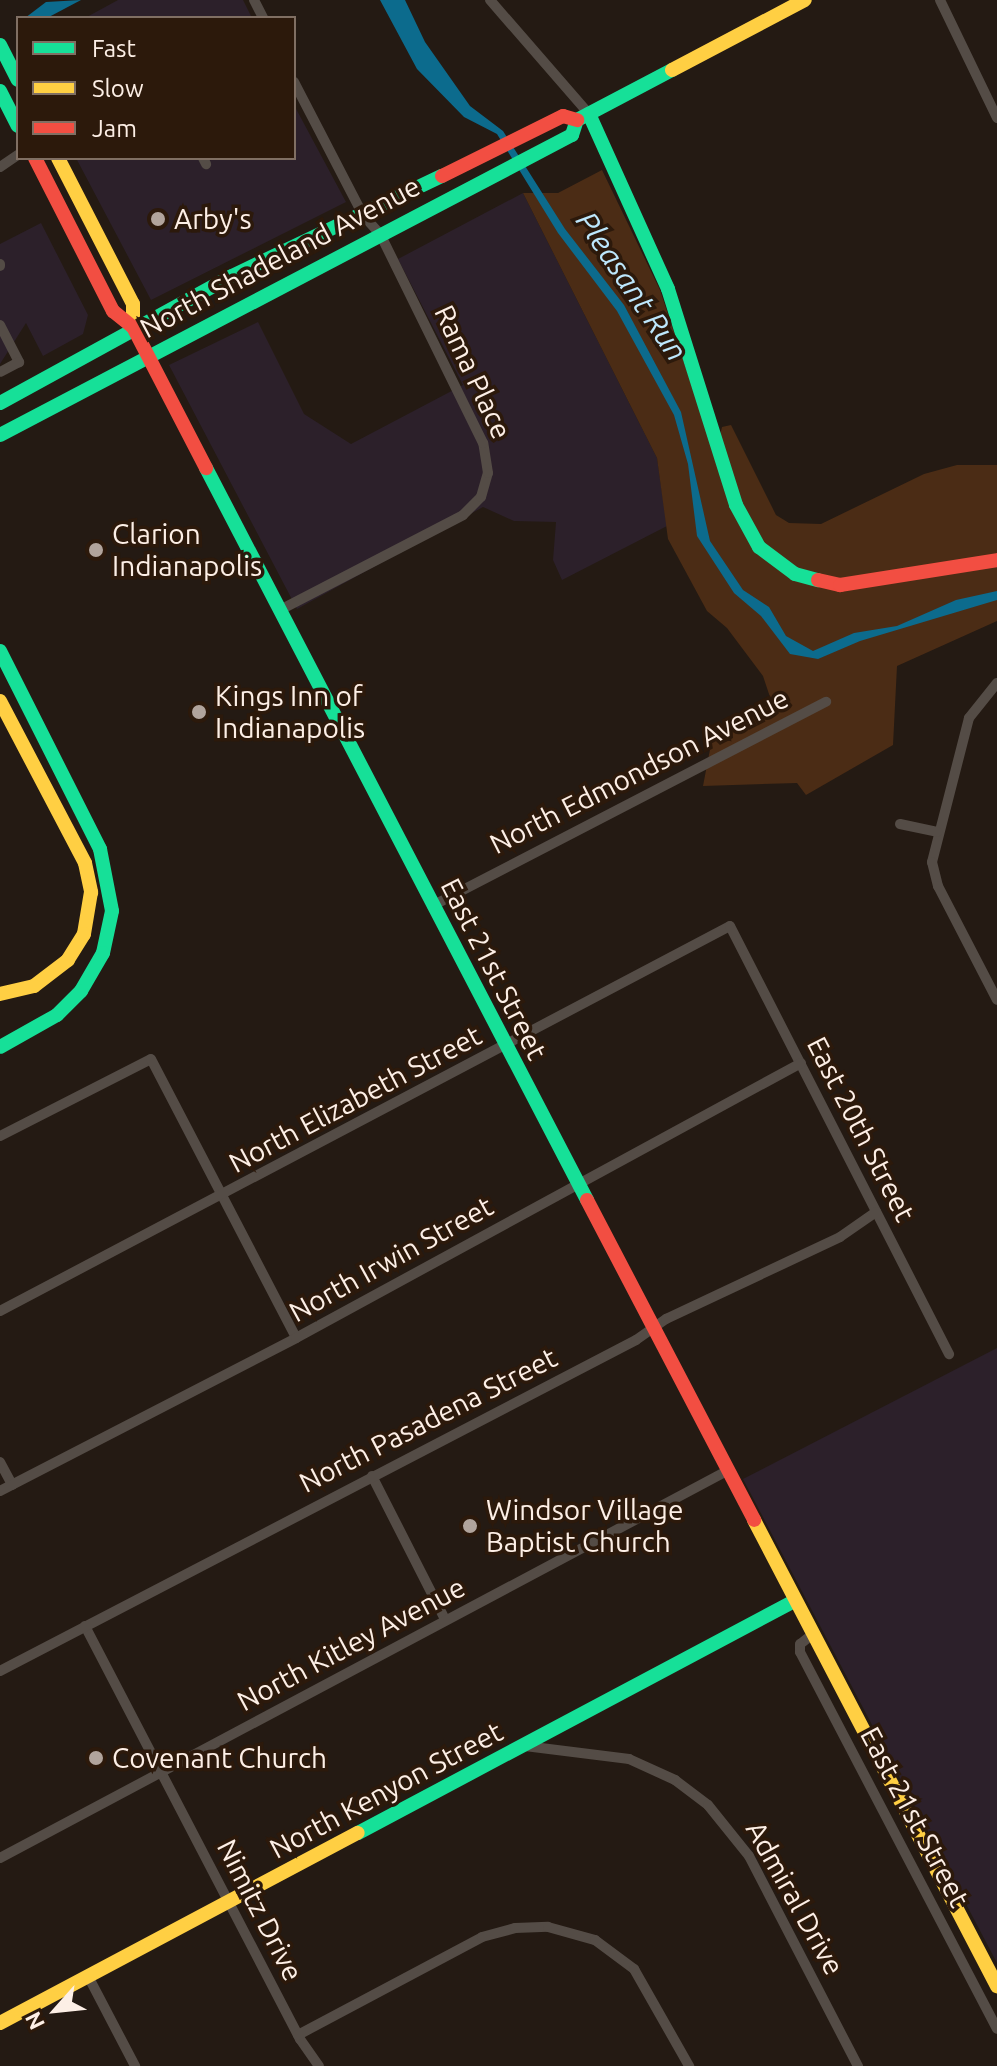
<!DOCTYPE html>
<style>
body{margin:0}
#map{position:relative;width:997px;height:2066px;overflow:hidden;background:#241a13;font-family:Ubuntu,sans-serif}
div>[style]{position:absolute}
.commercial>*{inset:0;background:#2c202a}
.green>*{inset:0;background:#4b2c15}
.water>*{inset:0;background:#0c6b8d}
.street>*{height:10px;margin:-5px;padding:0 5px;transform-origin:5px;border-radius:5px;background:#544c46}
.fast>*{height:14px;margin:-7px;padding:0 7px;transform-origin:7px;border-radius:7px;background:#16e098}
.slow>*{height:14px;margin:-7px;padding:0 7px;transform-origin:7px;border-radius:7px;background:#ffcf43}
.jam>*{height:14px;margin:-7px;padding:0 7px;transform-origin:7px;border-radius:7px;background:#f24e42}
.dots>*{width:22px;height:22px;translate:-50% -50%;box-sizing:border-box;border:4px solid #2c190b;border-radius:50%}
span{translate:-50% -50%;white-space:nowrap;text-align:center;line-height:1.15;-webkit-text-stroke:7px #2c190b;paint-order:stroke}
.poi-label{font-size:28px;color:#fdefe6}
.left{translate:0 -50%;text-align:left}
.street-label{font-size:28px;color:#fdefe6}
.water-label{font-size:30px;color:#bde7fc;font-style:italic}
.legend{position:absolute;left:16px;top:16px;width:280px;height:144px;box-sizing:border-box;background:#2c190b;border:2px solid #806f63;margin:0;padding:10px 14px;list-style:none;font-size:24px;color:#fdefe6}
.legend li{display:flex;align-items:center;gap:16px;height:40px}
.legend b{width:40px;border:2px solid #806f63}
.north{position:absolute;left:16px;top:1970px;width:80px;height:80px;-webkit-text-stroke:6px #2c190b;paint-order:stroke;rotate:243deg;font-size:22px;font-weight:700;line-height:32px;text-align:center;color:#fdefe6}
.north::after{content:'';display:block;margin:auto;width:28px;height:36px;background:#fdefe6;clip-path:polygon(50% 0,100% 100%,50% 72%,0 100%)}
</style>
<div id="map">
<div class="commercial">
<div style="clip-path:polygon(118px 0,243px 0,252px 18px,85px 18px)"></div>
<div style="clip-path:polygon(294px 105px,346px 202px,151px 300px,76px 158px,294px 158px)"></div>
<div style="clip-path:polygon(523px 193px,657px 458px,667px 526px,562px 580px,553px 560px,556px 522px,514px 521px,483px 507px,297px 609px,169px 365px,258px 322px,304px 414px,351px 444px,463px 385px,398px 259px)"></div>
<div style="clip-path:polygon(41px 223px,88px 315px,83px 334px,43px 356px,26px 323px,0 364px,0 244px)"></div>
<div style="clip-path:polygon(997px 1348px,997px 1963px,743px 1479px)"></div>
</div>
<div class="green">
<div style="clip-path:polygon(602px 170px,660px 290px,715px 456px,722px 427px,731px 425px,776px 515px,789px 523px,821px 524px,924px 474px,957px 465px,997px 465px,997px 621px,897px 666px,893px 745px,806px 795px,797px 783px,703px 786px,712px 739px,761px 712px,771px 700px,763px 676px,727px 628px,707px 611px,668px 539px,657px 458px,523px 193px,558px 193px)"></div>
</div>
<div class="water">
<div style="clip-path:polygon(81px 0,47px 18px,25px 18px,46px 2px)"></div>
<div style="clip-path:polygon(380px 0,405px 0,425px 42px,470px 106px,503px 131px,565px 229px,624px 305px,681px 412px,710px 541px,743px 590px,769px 607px,786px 636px,813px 651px,854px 633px,897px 626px,956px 600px,997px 591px,997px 600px,860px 641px,818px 659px,790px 654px,761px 616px,734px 593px,697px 536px,688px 464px,674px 415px,617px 311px,558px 233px,497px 134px,464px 117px,417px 69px)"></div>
</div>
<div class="street">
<div style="left:254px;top:0;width:20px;rotate:63deg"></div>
<div style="left:490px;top:0;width:151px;rotate:49deg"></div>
<div style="left:940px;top:0;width:131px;rotate:64.2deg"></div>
<div style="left:203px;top:158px;width:7px;rotate:63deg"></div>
<div style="left:0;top:167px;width:22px;rotate:-34deg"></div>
<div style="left:0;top:264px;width:2px;rotate:90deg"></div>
<div style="left:0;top:325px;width:42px;rotate:62.8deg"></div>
<div style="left:19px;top:362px;width:21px;rotate:152deg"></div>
<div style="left:280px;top:610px;width:206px;rotate:-27.4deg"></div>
<div style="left:463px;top:515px;width:25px;rotate:-45deg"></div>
<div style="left:481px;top:497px;width:25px;rotate:-74deg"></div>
<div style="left:488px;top:473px;width:30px;rotate:-99deg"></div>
<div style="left:483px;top:443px;width:233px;rotate:-116.2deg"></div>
<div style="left:380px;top:234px;width:25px;rotate:-132deg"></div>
<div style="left:363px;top:215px;width:150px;rotate:-117.4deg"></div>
<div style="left:997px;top:683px;width:45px;rotate:128.7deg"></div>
<div style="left:969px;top:718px;width:149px;rotate:104.4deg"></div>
<div style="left:932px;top:862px;width:25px;rotate:76deg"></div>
<div style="left:938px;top:886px;width:128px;rotate:62.6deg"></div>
<div style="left:900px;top:824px;width:38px;rotate:12deg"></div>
<div style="left:432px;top:906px;width:444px;rotate:-27.4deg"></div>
<div style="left:0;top:1136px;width:169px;rotate:-27deg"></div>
<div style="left:151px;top:1059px;width:314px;rotate:62.5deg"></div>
<div style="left:0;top:1311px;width:825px;rotate:-27.81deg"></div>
<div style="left:730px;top:926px;width:481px;rotate:62.9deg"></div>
<div style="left:0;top:1462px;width:26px;rotate:62deg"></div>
<div style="left:372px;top:1476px;width:161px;rotate:63deg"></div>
<div style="left:0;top:1491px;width:333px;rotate:-27.3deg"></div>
<div style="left:296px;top:1338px;width:575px;rotate:-28.57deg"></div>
<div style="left:85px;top:1626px;width:466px;rotate:62.5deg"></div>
<div style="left:300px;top:2039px;width:33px;rotate:55deg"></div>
<div style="left:813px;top:1634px;width:16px;rotate:142deg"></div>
<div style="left:800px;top:1644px;width:8px;rotate:90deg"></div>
<div style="left:800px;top:1652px;width:425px;rotate:62.4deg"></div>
<div style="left:0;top:1671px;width:717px;rotate:-27.49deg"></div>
<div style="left:636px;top:1340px;width:37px;rotate:-35deg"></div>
<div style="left:666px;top:1319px;width:192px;rotate:-25.2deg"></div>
<div style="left:840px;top:1237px;width:44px;rotate:-34.8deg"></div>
<div style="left:525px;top:1746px;width:105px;rotate:7.1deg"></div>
<div style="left:629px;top:1759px;width:51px;rotate:24.5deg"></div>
<div style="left:675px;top:1780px;width:41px;rotate:37.1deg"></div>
<div style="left:708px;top:1805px;width:65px;rotate:51.2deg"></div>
<div style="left:749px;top:1856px;width:237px;rotate:62.6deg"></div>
<div style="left:0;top:1858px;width:821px;rotate:-28.03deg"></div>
<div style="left:88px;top:1976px;width:102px;rotate:62.4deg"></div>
<div style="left:298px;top:2035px;width:208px;rotate:-28deg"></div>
<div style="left:482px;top:1937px;width:34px;rotate:-15deg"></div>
<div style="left:515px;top:1928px;width:33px;rotate:-2deg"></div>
<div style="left:548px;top:1927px;width:49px;rotate:15.5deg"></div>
<div style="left:595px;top:1940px;width:49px;rotate:36.6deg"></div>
<div style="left:634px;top:1969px;width:112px;rotate:60.4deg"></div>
</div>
<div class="fast">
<div style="left:0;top:45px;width:39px;rotate:63deg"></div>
<div style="left:0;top:91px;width:39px;rotate:63deg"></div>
<div style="left:589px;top:114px;width:192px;rotate:65.7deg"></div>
<div style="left:668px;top:289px;width:226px;rotate:72.5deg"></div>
<div style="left:736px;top:505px;width:48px;rotate:61.3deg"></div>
<div style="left:759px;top:547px;width:45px;rotate:36.9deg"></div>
<div style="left:795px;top:574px;width:24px;rotate:15deg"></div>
<div style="left:0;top:403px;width:264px;rotate:-28.7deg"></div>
<div style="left:232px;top:276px;width:233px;rotate:-25.5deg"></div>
<div style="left:0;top:435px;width:646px;rotate:-27.68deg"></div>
<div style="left:572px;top:135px;width:16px;rotate:-72deg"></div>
<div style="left:577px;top:120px;width:107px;rotate:-27.8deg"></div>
<div style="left:206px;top:468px;width:825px;rotate:62.5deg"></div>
<div style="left:0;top:651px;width:222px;rotate:63.2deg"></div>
<div style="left:100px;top:849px;width:63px;rotate:79deg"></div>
<div style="left:112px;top:911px;width:43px;rotate:102.1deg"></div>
<div style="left:103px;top:953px;width:44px;rotate:120.1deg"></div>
<div style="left:81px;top:991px;width:34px;rotate:135deg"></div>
<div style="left:57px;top:1015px;width:65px;rotate:150.7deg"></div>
<div style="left:358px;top:1833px;width:495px;rotate:-28deg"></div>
</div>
<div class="slow">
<div style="left:672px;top:70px;width:150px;rotate:-27.8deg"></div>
<div style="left:58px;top:158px;width:164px;rotate:62.8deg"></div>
<div style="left:133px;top:304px;width:23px;rotate:90deg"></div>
<div style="left:0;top:701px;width:183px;rotate:62.3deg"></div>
<div style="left:85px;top:863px;width:30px;rotate:78deg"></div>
<div style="left:91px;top:892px;width:43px;rotate:99.5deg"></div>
<div style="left:84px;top:934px;width:31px;rotate:122deg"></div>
<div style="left:68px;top:960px;width:43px;rotate:142.6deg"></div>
<div style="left:34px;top:986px;width:35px;rotate:167deg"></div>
<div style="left:754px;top:1520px;width:526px;rotate:62.46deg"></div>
<div style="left:0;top:2023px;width:405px;rotate:-28deg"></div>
</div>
<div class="jam">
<div style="left:35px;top:158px;width:172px;rotate:63deg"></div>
<div style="left:113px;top:311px;width:26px;rotate:39deg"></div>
<div style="left:133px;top:327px;width:159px;rotate:62.6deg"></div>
<div style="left:442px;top:176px;width:135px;rotate:-26.4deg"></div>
<div style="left:563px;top:116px;width:15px;rotate:16deg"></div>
<div style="left:818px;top:580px;width:23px;rotate:13deg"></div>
<div style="left:840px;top:585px;width:159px;rotate:-9deg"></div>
<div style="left:587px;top:1200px;width:361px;rotate:62.4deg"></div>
</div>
<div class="dots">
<div style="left:158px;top:219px;background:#b1a49c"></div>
<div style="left:96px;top:550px;background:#b1a49c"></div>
<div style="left:199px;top:712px;background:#b1a49c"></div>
<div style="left:470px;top:1526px;background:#b1a49c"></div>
<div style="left:96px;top:1758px;background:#b1a49c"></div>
</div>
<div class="poi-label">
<span class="left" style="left:174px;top:219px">Arby's</span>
<span class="left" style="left:112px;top:550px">Clarion<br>Indianapolis</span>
<span class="left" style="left:215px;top:712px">Kings Inn of<br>Indianapolis</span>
<span class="left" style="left:486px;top:1526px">Windsor Village<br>Baptist Church</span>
<span class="left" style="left:112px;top:1758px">Covenant Church</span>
</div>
<div class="street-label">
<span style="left:280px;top:257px;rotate:-28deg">North Shadeland Avenue</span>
<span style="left:473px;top:372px;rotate:65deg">Rama Place</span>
<span style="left:639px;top:771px;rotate:-27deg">North Edmondson Avenue</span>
<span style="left:494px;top:969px;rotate:63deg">East 21st Street</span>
<span style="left:355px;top:1099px;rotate:-28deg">North Elizabeth Street</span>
<span style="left:861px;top:1129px;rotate:63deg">East 20th Street</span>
<span style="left:391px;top:1259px;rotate:-29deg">North Irwin Street</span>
<span style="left:428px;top:1420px;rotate:-27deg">North Pasadena Street</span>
<span style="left:351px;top:1644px;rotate:-28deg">North Kitley Avenue</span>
<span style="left:386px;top:1790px;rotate:-28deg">North Kenyon Street</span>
<span style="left:915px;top:1817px;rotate:62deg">East 21st Street</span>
<span style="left:795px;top:1898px;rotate:61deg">Admiral Drive</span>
<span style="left:260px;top:1910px;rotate:63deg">Nimitz Drive</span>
</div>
<div class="water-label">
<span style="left:632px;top:286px;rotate:56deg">Pleasant Run</span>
</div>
<ul class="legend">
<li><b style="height:10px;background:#16e098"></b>Fast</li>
<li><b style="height:10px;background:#ffcf43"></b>Slow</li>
<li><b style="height:10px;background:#f24e42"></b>Jam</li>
</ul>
<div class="north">N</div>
</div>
